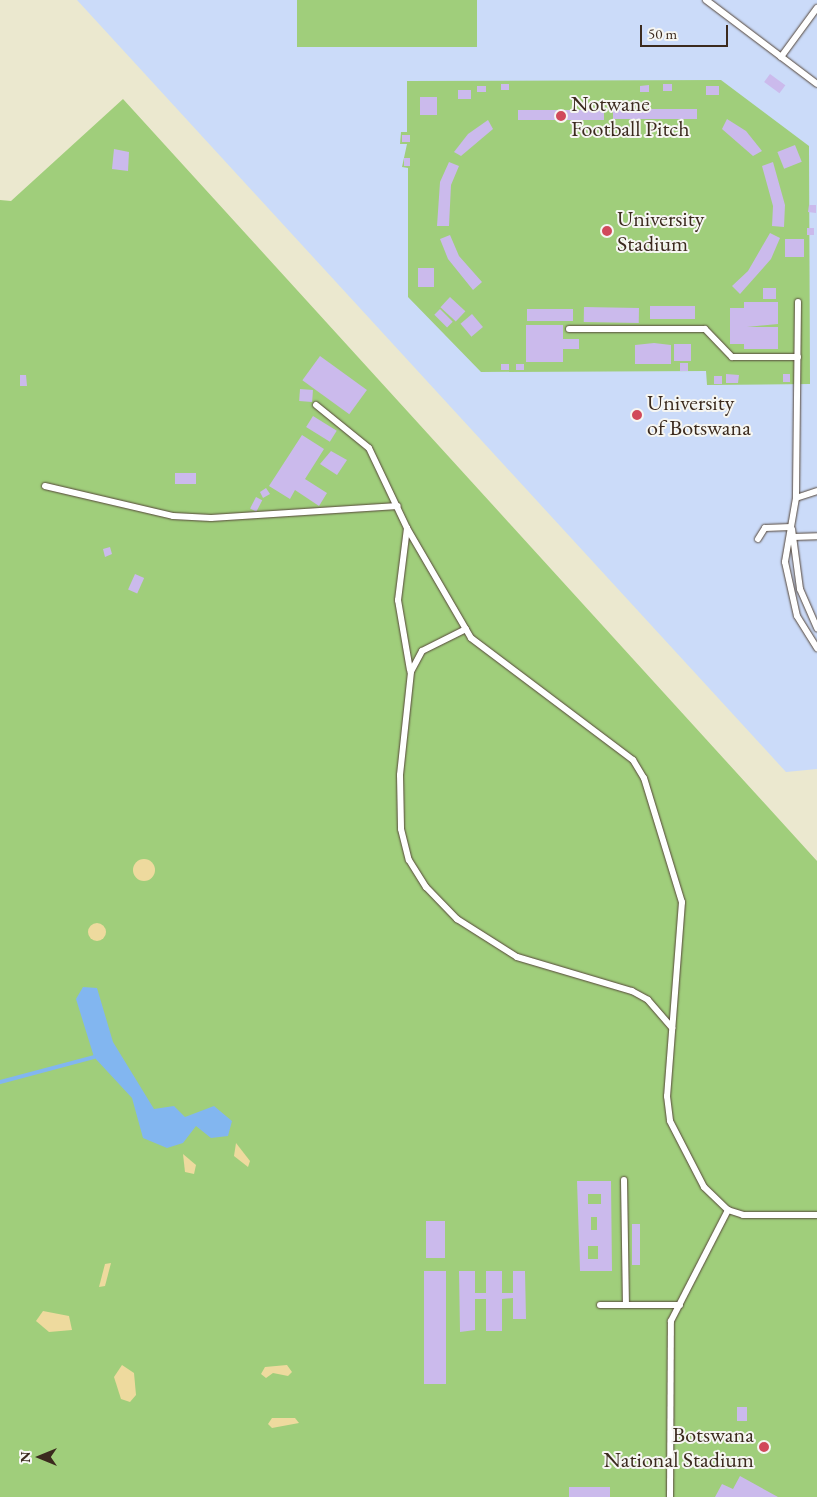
<!DOCTYPE html>
<style>
body{margin:0}
#map{position:relative;width:817px;height:1497px;overflow:hidden;background:#ebe8cf;font-family:"EB Garamond",serif}
div>[style]{position:absolute}
.built>*{inset:0;background:#cbdbf9}
.green>*{inset:0;background:#a0ce7b;transform-origin:0 0}
.sand>*{inset:0;background:#eeda9e}
.round{border-radius:50%}
.water>*{inset:0;background:#82b6f0}
.stream>*{height:4px;margin:-2px;padding:0 2px;transform-origin:2px;border-radius:2px;background:#82b6f0}
.building>*{inset:0;background:#cbbaec;transform-origin:0 0}
.roads{filter:drop-shadow(0 0 1px #554639) drop-shadow(0 0 1px #554639)}
.lane>*{height:6px;margin:-3px;padding:0 3px;transform-origin:3px;border-radius:3px;background:#fff}
.dots>*{width:14px;height:14px;translate:-50% -50%;box-sizing:border-box;border:2px solid #f6f6f2;border-radius:50%}
span{translate:-50% -50%;white-space:nowrap;text-align:center;line-height:1.15;-webkit-text-stroke:4px #f6f6f2;paint-order:stroke}
.poi-label{font-size:22px;color:#3b2a1e}
.left{translate:0 -50%;text-align:left}
.right{translate:-100% -50%;text-align:right}
.north{position:absolute;left:15px;top:1432px;width:50px;height:50px;-webkit-text-stroke:4px #f6f6f2;paint-order:stroke;rotate:270deg;font-size:14px;font-weight:700;line-height:20px;text-align:center;color:#3b2a1e}
.north::after{content:'';display:block;margin:auto;width:18px;height:22px;background:#3b2a1e;clip-path:polygon(50% 0,100% 100%,50% 72%,0 100%)}
.scale{position:absolute;left:640px;top:25px;width:88px;height:22px;box-sizing:border-box;border:2px solid #3b2a1e;border-top:0;padding-left:6px;font-size:15px;line-height:18px;white-space:nowrap;color:#3b2a1e;-webkit-text-stroke:4px #f6f6f2;paint-order:stroke}
</style>
<div id="map">
<div class="built">
<div style="clip-path:polygon(77px 0,817px 0,817px 769px,786px 772px)"></div>
</div>
<div class="green">
<div style="left:297px;top:0;width:180px;height:47px"></div>
<div style="clip-path:polygon(721px 80px,809px 146px,810px 384px,707px 385px,706px 371px,481px 372px,408px 297px,408px 168px,402px 167px,407px 144px,400px 144px,401px 132px,407px 132px,407px 81px)"></div>
<div style="clip-path:polygon(123px 99px,817px 861px,817px 1497px,0 1497px,0 200px,11px 201px)"></div>
</div>
<div class="sand">
<div class="round" style="left:133px;top:859px;width:22px;height:22px"></div>
<div class="round" style="left:88px;top:923px;width:18px;height:18px"></div>
<div style="clip-path:polygon(236px 1143px,250px 1161px,248px 1167px,234px 1156px)"></div>
<div style="clip-path:polygon(183px 1154px,196px 1165px,194px 1174px,185px 1172px)"></div>
<div style="clip-path:polygon(111px 1263px,105px 1286px,99px 1287px,105px 1264px)"></div>
<div style="clip-path:polygon(43px 1311px,69px 1316px,72px 1330px,49px 1332px,36px 1321px)"></div>
<div style="clip-path:polygon(122px 1365px,134px 1373px,136px 1395px,130px 1402px,121px 1399px,114px 1377px)"></div>
<div style="clip-path:polygon(287px 1365px,292px 1372px,288px 1376px,273px 1373px,266px 1378px,261px 1374px,265px 1367px)"></div>
<div style="clip-path:polygon(272px 1418px,295px 1418px,299px 1423px,272px 1428px,268px 1424px)"></div>
</div>
<div class="water">
<div style="clip-path:polygon(83px 987px,97px 988px,113px 1042px,154px 1109px,174px 1106px,185px 1117px,214px 1106px,232px 1121px,228px 1136px,211px 1138px,196px 1126px,183px 1143px,167px 1148px,143px 1138px,132px 1098px,94px 1057px,76px 999px)"></div>
</div>
<div class="stream">
<div style="left:0;top:1082px;width:97px;rotate:-14.9deg"></div>
</div>
<div class="building">
<div style="left:770px;top:74px;width:19px;height:10px;rotate:36deg"></div>
<div style="left:501px;top:84px;width:8px;height:6px"></div>
<div style="left:663px;top:84px;width:9px;height:7px"></div>
<div style="clip-path:polygon(649px 85px,649px 92px,640px 92px,640px 86px)"></div>
<div style="left:477px;top:86px;width:9px;height:6px"></div>
<div style="left:719px;top:86px;width:9px;height:13px;rotate:90deg"></div>
<div style="left:458px;top:90px;width:13px;height:9px"></div>
<div style="left:420px;top:97px;width:17px;height:18px"></div>
<div style="left:697px;top:109px;width:10px;height:84px;rotate:90deg"></div>
<div style="left:604px;top:110px;width:10px;height:86px;rotate:90deg"></div>
<div style="clip-path:polygon(727px 119px,746px 131px,762px 151px,753px 156px,722px 129px)"></div>
<div style="clip-path:polygon(488px 120px,493px 129px,461px 156px,454px 152px,468px 134px)"></div>
<div style="left:402px;top:135px;width:8px;height:7px"></div>
<div style="left:795px;top:145px;width:18px;height:19px;rotate:68deg"></div>
<div style="clip-path:polygon(114px 149px,129px 152px,128px 171px,112px 169px)"></div>
<div style="left:404px;top:158px;width:6px;height:8px"></div>
<div style="clip-path:polygon(449px 162px,459px 166px,451px 185px,449px 226px,437px 226px,440px 182px)"></div>
<div style="clip-path:polygon(773px 162px,785px 205px,784px 227px,772px 226px,773px 206px,762px 166px)"></div>
<div style="clip-path:polygon(809px 205px,816px 205px,816px 213px,808px 212px)"></div>
<div style="left:807px;top:228px;width:7px;height:7px"></div>
<div style="clip-path:polygon(770px 233px,780px 238px,771px 259px,740px 294px,732px 286px,748px 271px)"></div>
<div style="clip-path:polygon(450px 235px,459px 256px,482px 282px,473px 290px,448px 259px,440px 239px)"></div>
<div style="left:804px;top:239px;width:18px;height:19px;rotate:90deg"></div>
<div style="left:418px;top:268px;width:16px;height:19px"></div>
<div style="left:763px;top:288px;width:13px;height:11px"></div>
<div style="left:450px;top:297px;width:21px;height:14px;rotate:43deg"></div>
<div style="clip-path:polygon(744px 302px,778px 302px,778px 324px,747px 327px,778px 327px,778px 349px,744px 349px,744px 344px,730px 344px,730px 308px,744px 308px)"></div>
<div style="left:650px;top:306px;width:45px;height:13px"></div>
<div style="left:584px;top:307px;width:55px;height:15px;rotate:1deg"></div>
<div style="left:440px;top:309px;width:18px;height:8px;rotate:45deg"></div>
<div style="left:527px;top:309px;width:46px;height:12px"></div>
<div style="left:472px;top:314px;width:17px;height:15px;rotate:50deg"></div>
<div style="clip-path:polygon(526px 325px,563px 325px,563px 339px,579px 339px,579px 349px,563px 349px,563px 362px,526px 362px)"></div>
<div style="clip-path:polygon(654px 343px,671px 345px,671px 364px,635px 364px,635px 345px)"></div>
<div style="left:674px;top:344px;width:17px;height:17px"></div>
<div style="left:320px;top:356px;width:58px;height:30px;rotate:36deg"></div>
<div style="left:680px;top:363px;width:8px;height:8px"></div>
<div style="left:501px;top:364px;width:8px;height:6px"></div>
<div style="left:516px;top:364px;width:8px;height:6px"></div>
<div style="clip-path:polygon(726px 374px,739px 375px,738px 383px,726px 383px)"></div>
<div style="left:783px;top:374px;width:7px;height:8px"></div>
<div style="clip-path:polygon(20px 375px,26px 375px,27px 386px,20px 386px)"></div>
<div style="left:714px;top:376px;width:8px;height:8px"></div>
<div style="left:300px;top:389px;width:13px;height:12px;rotate:4deg"></div>
<div style="left:313px;top:416px;width:28px;height:13px;rotate:32deg"></div>
<div style="clip-path:polygon(302px 435px,324px 449px,305px 479px,327px 493px,319px 506px,295px 490px,290px 499px,269px 486px)"></div>
<div style="clip-path:polygon(331px 451px,347px 460px,337px 475px,320px 464px)"></div>
<div style="left:175px;top:473px;width:21px;height:11px"></div>
<div style="clip-path:polygon(266px 488px,270px 494px,263px 498px,260px 492px)"></div>
<div style="left:256px;top:497px;width:7px;height:13px;rotate:27deg"></div>
<div style="clip-path:polygon(110px 547px,112px 554px,105px 557px,103px 549px)"></div>
<div style="left:135px;top:574px;width:10px;height:17px;rotate:24deg"></div>
<div style="clip-path:polygon(evenodd,577px 1181px,611px 1181px,612px 1271px,580px 1271px,577px 1181px,588px 1194px,601px 1194px,601px 1204px,588px 1204px,588px 1194px,577px 1181px,591px 1217px,597px 1217px,597px 1230px,591px 1230px,591px 1217px,577px 1181px,588px 1246px,598px 1246px,598px 1259px,588px 1259px,588px 1246px)"></div>
<div style="left:426px;top:1221px;width:19px;height:37px"></div>
<div style="left:632px;top:1224px;width:8px;height:41px"></div>
<div style="left:424px;top:1271px;width:22px;height:113px"></div>
<div style="clip-path:polygon(459px 1271px,475px 1271px,475px 1293px,486px 1293px,486px 1271px,502px 1271px,502px 1293px,513px 1293px,513px 1271px,525px 1271px,526px 1319px,513px 1319px,513px 1298px,502px 1299px,502px 1331px,486px 1331px,486px 1299px,475px 1299px,475px 1330px,460px 1332px)"></div>
<div style="left:737px;top:1407px;width:10px;height:14px"></div>
<div style="clip-path:polygon(740px 1476px,778px 1497px,715px 1497px,722px 1484px,733px 1489px)"></div>
<div style="left:569px;top:1487px;width:41px;height:10px"></div>
</div>
<div class="roads">
<div class="lane">
<div style="left:706px;top:0;width:139px;rotate:37.1deg"></div>
<div style="left:781px;top:57px;width:61px;rotate:-53.7deg"></div>
<div style="left:798px;top:302px;width:196px;rotate:90.6deg"></div>
<div style="left:796px;top:498px;width:65px;rotate:99.8deg"></div>
<div style="left:785px;top:562px;width:55px;rotate:77.5deg"></div>
<div style="left:797px;top:616px;width:38px;rotate:58deg"></div>
<div style="left:569px;top:329px;width:136px"></div>
<div style="left:705px;top:329px;width:39px;rotate:46deg"></div>
<div style="left:732px;top:357px;width:66px"></div>
<div style="left:316px;top:405px;width:68px;rotate:39.1deg"></div>
<div style="left:369px;top:448px;width:89px;rotate:64.6deg"></div>
<div style="left:407px;top:528px;width:127px;rotate:59.8deg"></div>
<div style="left:471px;top:638px;width:203px;rotate:37deg"></div>
<div style="left:633px;top:760px;width:21px;rotate:59deg"></div>
<div style="left:644px;top:778px;width:130px;rotate:73deg"></div>
<div style="left:682px;top:902px;width:195px;rotate:94.4deg"></div>
<div style="left:667px;top:1096px;width:25px;rotate:83deg"></div>
<div style="left:670px;top:1121px;width:74px;rotate:62.7deg"></div>
<div style="left:704px;top:1187px;width:33px;rotate:44deg"></div>
<div style="left:728px;top:1210px;width:16px;rotate:18deg"></div>
<div style="left:743px;top:1215px;width:74px"></div>
<div style="left:45px;top:486px;width:131px;rotate:13.2deg"></div>
<div style="left:173px;top:516px;width:38px;rotate:3deg"></div>
<div style="left:211px;top:518px;width:187px;rotate:-3.7deg"></div>
<div style="left:796px;top:498px;width:22px;rotate:-18deg"></div>
<div style="left:407px;top:528px;width:73px;rotate:97.1deg"></div>
<div style="left:398px;top:600px;width:71px;rotate:80.3deg"></div>
<div style="left:792px;top:529px;width:61px;rotate:82.4deg"></div>
<div style="left:800px;top:589px;width:43px;rotate:66.4deg"></div>
<div style="left:793px;top:537px;width:24px;rotate:-2deg"></div>
<div style="left:758px;top:539px;width:13px;rotate:-58deg"></div>
<div style="left:765px;top:528px;width:26px;rotate:-2deg"></div>
<div style="left:466px;top:629px;width:49px;rotate:153.4deg"></div>
<div style="left:422px;top:651px;width:24px;rotate:118deg"></div>
<div style="left:411px;top:672px;width:104px;rotate:96.1deg"></div>
<div style="left:400px;top:775px;width:54px;rotate:88.9deg"></div>
<div style="left:401px;top:829px;width:32px;rotate:76deg"></div>
<div style="left:409px;top:860px;width:32px;rotate:58deg"></div>
<div style="left:426px;top:887px;width:45px;rotate:45.9deg"></div>
<div style="left:457px;top:919px;width:71px;rotate:32.3deg"></div>
<div style="left:517px;top:957px;width:120px;rotate:16.5deg"></div>
<div style="left:632px;top:991px;width:18px;rotate:29deg"></div>
<div style="left:648px;top:1000px;width:37px;rotate:49deg"></div>
<div style="left:624px;top:1180px;width:125px;rotate:89.1deg"></div>
<div style="left:600px;top:1305px;width:80px"></div>
<div style="left:670px;top:1497px;width:176px;rotate:-89.7deg"></div>
<div style="left:671px;top:1321px;width:125px;rotate:-62.8deg"></div>
</div>
</div>
<div class="dots">
<div style="left:561px;top:116px;background:#d1495b"></div>
<div style="left:607px;top:231px;background:#d1495b"></div>
<div style="left:637px;top:415px;background:#d1495b"></div>
<div style="left:764px;top:1447px;background:#d1495b"></div>
</div>
<div class="poi-label">
<span class="left" style="left:571px;top:116px">Notwane<br>Football Pitch</span>
<span class="left" style="left:617px;top:231px">University<br>Stadium</span>
<span class="left" style="left:647px;top:415px">University<br>of Botswana</span>
<span class="right" style="left:754px;top:1447px">Botswana<br>National Stadium</span>
</div>
<div class="north">N</div>
<div class="scale">50 m</div>
</div>
